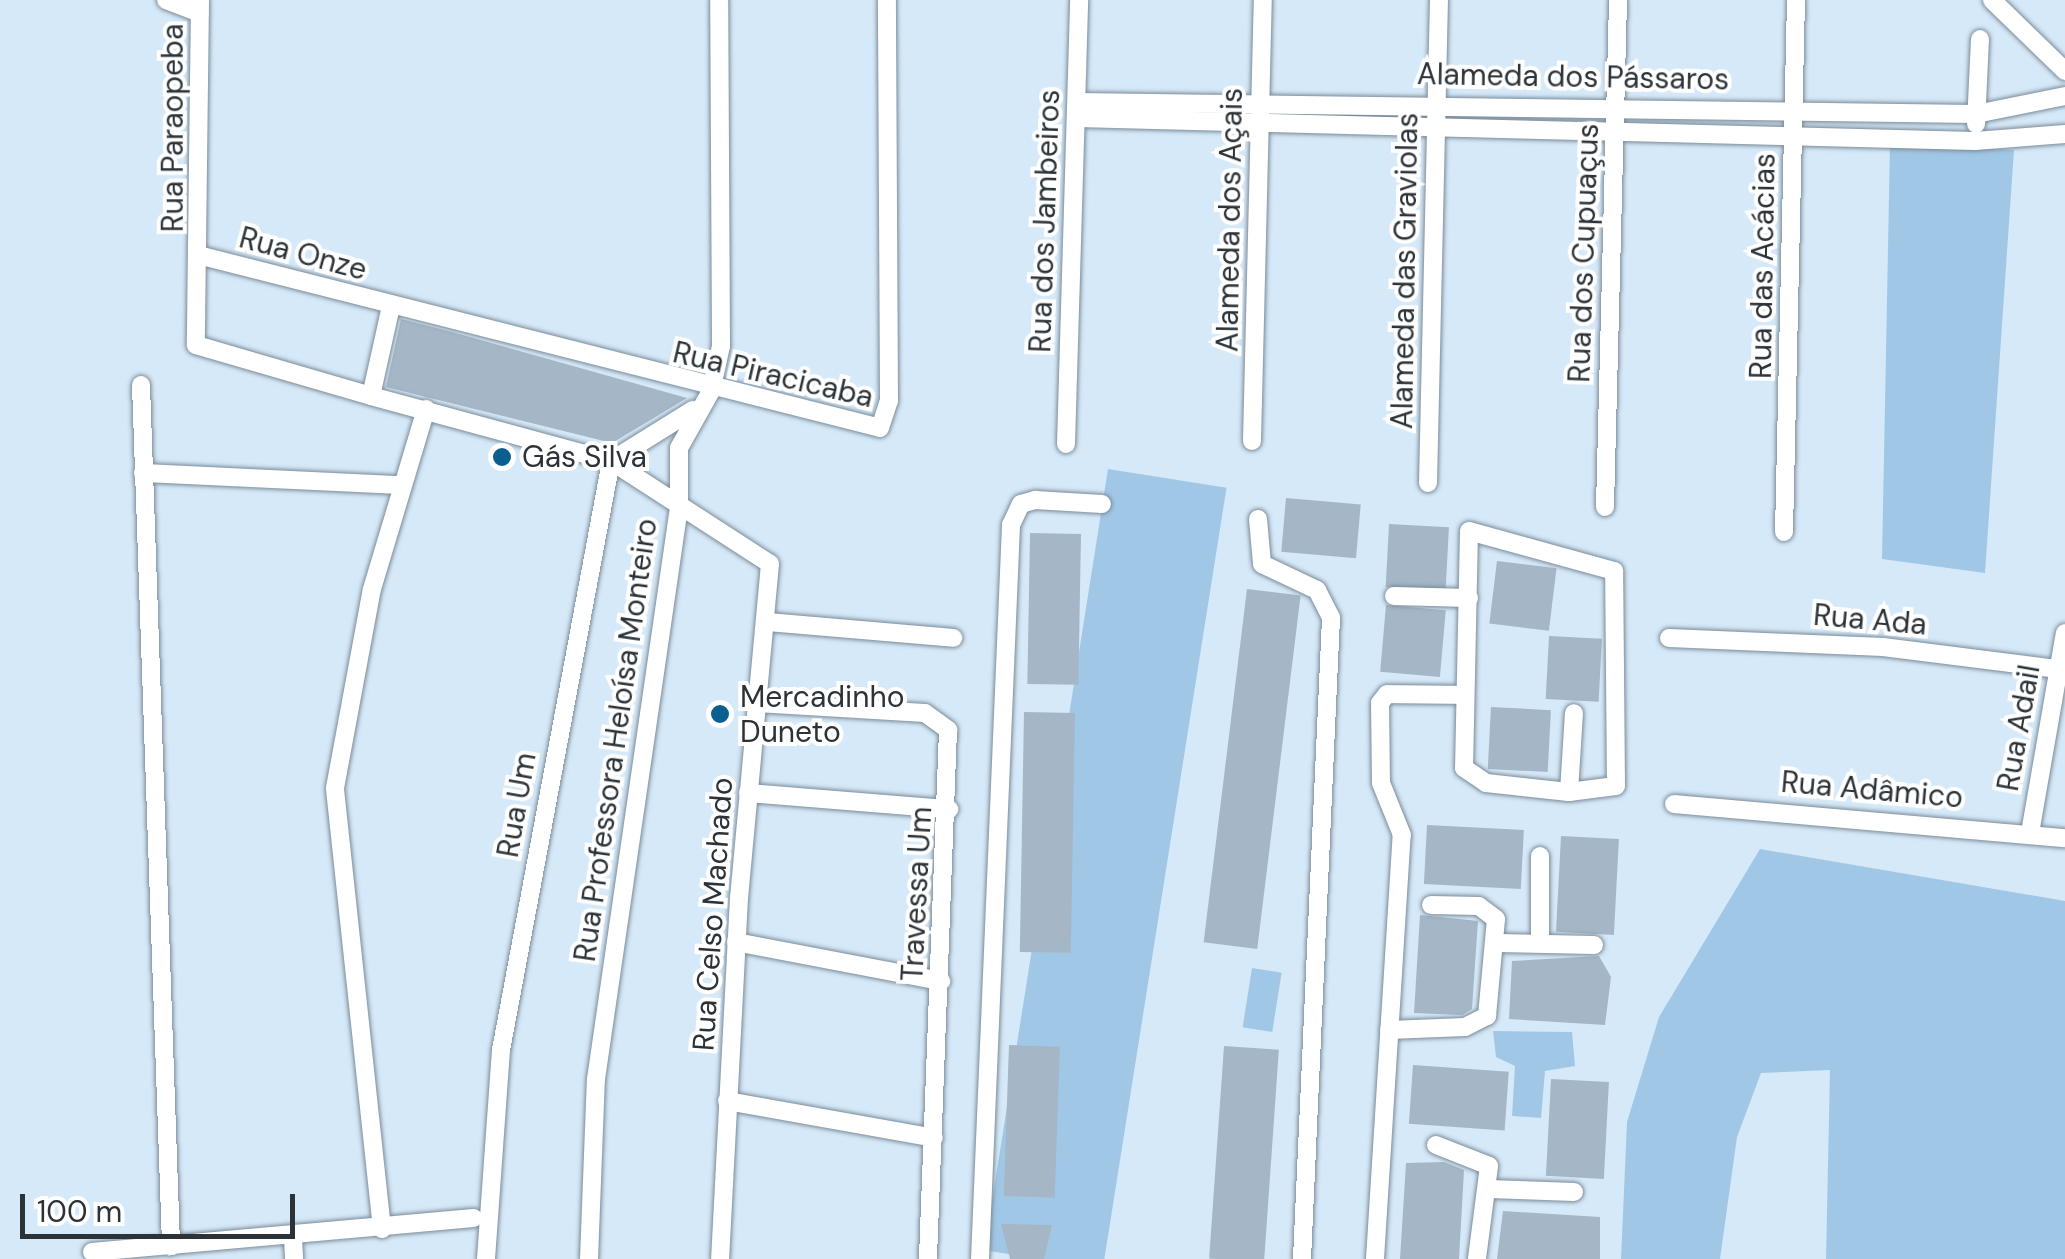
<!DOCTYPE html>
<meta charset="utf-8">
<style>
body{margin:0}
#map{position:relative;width:2065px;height:1259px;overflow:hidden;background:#d6e9f8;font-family:"DM Sans",sans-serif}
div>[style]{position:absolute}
.green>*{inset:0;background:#a1c7e6;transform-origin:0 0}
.building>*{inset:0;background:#a5b7c6;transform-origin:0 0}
.roads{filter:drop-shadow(0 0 2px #7a8b99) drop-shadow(0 0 2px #7a8b99)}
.street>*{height:18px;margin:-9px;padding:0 9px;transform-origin:9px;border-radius:9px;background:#fff}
.dots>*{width:28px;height:28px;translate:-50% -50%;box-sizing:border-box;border:5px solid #fff;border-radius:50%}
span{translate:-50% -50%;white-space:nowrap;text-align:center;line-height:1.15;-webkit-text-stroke:8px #fff;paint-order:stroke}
.street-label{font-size:30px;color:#2b3338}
.poi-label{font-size:30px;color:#2b3338}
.left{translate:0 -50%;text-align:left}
.scale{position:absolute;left:20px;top:1194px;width:275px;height:45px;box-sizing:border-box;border:5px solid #2b3338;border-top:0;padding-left:12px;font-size:30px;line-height:35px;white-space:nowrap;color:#2b3338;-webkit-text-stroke:8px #fff;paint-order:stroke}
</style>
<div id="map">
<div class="green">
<div style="clip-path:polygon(1890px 144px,2014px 150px,1985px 573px,1882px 559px)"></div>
<div style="left:1108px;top:469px;width:120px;height:791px;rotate:9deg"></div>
<div style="clip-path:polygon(1760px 849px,2065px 901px,2065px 1259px,1826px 1259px,1830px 1070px,1761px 1073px,1737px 1137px,1720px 1259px,1621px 1259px,1627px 1122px,1659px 1017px)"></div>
<div style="left:1252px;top:968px;width:30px;height:60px;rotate:9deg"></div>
<div style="clip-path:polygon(1493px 1031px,1572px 1032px,1575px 1066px,1545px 1071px,1541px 1118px,1512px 1116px,1515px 1066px,1496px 1057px)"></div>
</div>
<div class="building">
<div style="clip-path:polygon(401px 319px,452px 332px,687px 398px,612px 443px,386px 387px)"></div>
<div style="left:1286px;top:498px;width:75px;height:54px;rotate:5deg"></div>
<div style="left:1389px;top:524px;width:60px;height:63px;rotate:3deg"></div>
<div style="left:1030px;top:533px;width:51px;height:151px;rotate:1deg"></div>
<div style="left:1497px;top:561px;width:60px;height:63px;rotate:7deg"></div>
<div style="left:1247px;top:589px;width:54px;height:356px;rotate:7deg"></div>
<div style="left:1386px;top:605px;width:60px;height:67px;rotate:5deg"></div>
<div style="left:1549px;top:636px;width:53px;height:63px;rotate:3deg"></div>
<div style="left:1491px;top:707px;width:60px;height:62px;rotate:3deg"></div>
<div style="left:1024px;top:712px;width:51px;height:240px;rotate:1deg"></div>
<div style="left:1427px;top:825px;width:97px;height:59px;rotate:3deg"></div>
<div style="left:1561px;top:836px;width:58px;height:96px;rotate:3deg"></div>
<div style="clip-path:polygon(1420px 915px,1478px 921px,1472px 1009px,1462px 1015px,1414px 1013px)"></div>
<div style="clip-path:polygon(1599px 956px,1611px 977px,1605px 1025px,1509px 1019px,1512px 961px)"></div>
<div style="left:1009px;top:1045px;width:51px;height:151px;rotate:2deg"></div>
<div style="left:1224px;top:1046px;width:55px;height:213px;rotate:4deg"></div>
<div style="left:1413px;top:1065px;width:96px;height:59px;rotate:4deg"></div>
<div style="left:1551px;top:1079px;width:58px;height:97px;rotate:3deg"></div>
<div style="clip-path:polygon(1444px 1162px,1464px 1170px,1459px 1259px,1400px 1259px,1406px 1163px)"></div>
<div style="clip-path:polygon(1503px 1211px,1600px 1217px,1600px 1259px,1497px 1259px)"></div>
<div style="clip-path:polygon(1001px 1224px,1052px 1225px,1044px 1259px,1010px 1259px)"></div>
</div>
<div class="roads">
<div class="street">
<div style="left:166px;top:0;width:36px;rotate:21deg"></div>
<div style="left:200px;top:0;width:345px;rotate:90.7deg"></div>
<div style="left:196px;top:345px;width:182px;rotate:16.2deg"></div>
<div style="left:1992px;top:0;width:102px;rotate:44.2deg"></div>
<div style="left:1077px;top:102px;width:899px;rotate:0.76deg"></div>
<div style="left:1976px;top:114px;width:91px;rotate:-11.4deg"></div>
<div style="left:1077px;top:118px;width:898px;rotate:1.47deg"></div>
<div style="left:1975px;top:141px;width:90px;rotate:-4.4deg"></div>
<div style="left:1976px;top:124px;width:85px;rotate:-87.3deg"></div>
<div style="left:202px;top:256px;width:699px;rotate:14.23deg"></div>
<div style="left:880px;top:428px;width:28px;rotate:-72deg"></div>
<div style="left:889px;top:401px;width:401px;rotate:-90.3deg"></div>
<div style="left:391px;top:306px;width:92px;rotate:102.5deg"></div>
<div style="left:371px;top:396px;width:249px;rotate:15.2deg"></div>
<div style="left:611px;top:461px;width:189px;rotate:32.9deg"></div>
<div style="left:770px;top:564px;width:335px;rotate:95.3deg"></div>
<div style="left:739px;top:898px;width:361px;rotate:93deg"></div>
<div style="left:141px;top:385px;width:862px;rotate:88deg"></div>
<div style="left:1252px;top:441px;width:441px;rotate:-88.6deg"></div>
<div style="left:1066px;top:444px;width:444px;rotate:-88.3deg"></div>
<div style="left:143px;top:473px;width:259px;rotate:2.7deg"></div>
<div style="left:1428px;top:483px;width:483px;rotate:-88.7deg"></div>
<div style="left:1605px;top:507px;width:507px;rotate:-88.53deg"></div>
<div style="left:1258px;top:519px;width:45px;rotate:84.9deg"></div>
<div style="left:1262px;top:564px;width:61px;rotate:25.3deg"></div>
<div style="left:1317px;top:590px;width:31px;rotate:63deg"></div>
<div style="left:1331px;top:618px;width:642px;rotate:92.59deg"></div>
<div style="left:1784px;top:532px;width:532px;rotate:-88.71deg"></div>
<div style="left:1394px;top:596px;width:75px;rotate:1.5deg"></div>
<div style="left:768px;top:622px;width:186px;rotate:4.9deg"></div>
<div style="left:1669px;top:638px;width:214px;rotate:2.4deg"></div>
<div style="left:1883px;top:647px;width:183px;rotate:7.2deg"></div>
<div style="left:757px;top:703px;width:168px;rotate:3.4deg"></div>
<div style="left:925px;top:713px;width:29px;rotate:36deg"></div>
<div style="left:948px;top:730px;width:529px;rotate:92.17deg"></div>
<div style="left:1569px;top:792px;width:47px;rotate:-7.3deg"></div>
<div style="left:1616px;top:786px;width:215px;rotate:-90.5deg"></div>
<div style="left:1614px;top:571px;width:150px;rotate:-164.6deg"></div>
<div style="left:1469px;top:531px;width:237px;rotate:91.2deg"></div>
<div style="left:1464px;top:768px;width:27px;rotate:34deg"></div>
<div style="left:1486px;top:783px;width:83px;rotate:6.2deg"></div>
<div style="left:1569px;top:792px;width:79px;rotate:-86.4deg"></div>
<div style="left:748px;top:793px;width:202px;rotate:4.6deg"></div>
<div style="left:1674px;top:804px;width:392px;rotate:5deg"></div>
<div style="left:2030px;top:833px;width:203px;rotate:-80.1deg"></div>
<div style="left:1540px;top:856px;width:87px;rotate:90deg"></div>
<div style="left:736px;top:942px;width:209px;rotate:10.8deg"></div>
<div style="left:1498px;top:943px;width:96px;rotate:1.2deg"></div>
<div style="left:1389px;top:1030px;width:76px;rotate:-2.3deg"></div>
<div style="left:1465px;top:1027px;width:25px;rotate:-27deg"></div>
<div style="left:1487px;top:1016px;width:97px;rotate:-84.7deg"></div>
<div style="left:1496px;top:919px;width:21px;rotate:-143deg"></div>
<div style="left:1479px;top:906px;width:48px;rotate:-178.8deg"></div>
<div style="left:727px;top:1101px;width:210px;rotate:10.1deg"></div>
<div style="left:1436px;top:1145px;width:57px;rotate:21.6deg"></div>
<div style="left:1489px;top:1166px;width:94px;rotate:97.4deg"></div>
<div style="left:1490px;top:1189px;width:84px;rotate:2deg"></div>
<div style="left:382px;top:1229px;width:443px;rotate:-96.1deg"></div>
<div style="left:335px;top:788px;width:202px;rotate:-79.5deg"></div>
<div style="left:372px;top:589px;width:188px;rotate:-73.3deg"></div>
<div style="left:293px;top:1238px;width:21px;rotate:87deg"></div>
<div style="left:92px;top:1252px;width:383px;rotate:-5.1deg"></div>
<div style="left:486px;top:1259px;width:210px;rotate:-85.9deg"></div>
<div style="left:501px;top:1050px;width:599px;rotate:-79.42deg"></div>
<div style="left:611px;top:461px;width:97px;rotate:-31.9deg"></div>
<div style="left:589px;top:1259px;width:180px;rotate:-87.8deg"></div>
<div style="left:596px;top:1079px;width:578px;rotate:-81.74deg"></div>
<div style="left:679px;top:507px;width:59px;rotate:-90deg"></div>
<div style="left:679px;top:448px;width:65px;rotate:-60.7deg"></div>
<div style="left:711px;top:391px;width:46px;rotate:-77.5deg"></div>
<div style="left:721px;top:346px;width:346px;rotate:-90.3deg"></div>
<div style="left:980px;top:1259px;width:735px;rotate:-87.58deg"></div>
<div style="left:1011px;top:525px;width:23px;rotate:-65deg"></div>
<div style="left:1021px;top:504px;width:15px;rotate:-16deg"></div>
<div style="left:1035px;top:500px;width:67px;rotate:3.4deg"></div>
<div style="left:1375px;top:1259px;width:425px;rotate:-86.4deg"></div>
<div style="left:1402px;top:835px;width:56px;rotate:-112deg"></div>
<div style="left:1381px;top:783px;width:80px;rotate:-90.7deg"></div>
<div style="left:1380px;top:703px;width:11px;rotate:-52deg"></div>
<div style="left:1387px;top:694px;width:77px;rotate:0.7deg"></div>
</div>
</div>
<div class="dots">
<div style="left:502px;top:457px;background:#095f90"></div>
<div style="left:720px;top:714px;background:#095f90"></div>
</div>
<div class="street-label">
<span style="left:1573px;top:77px;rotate:1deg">Alameda dos Pássaros</span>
<span style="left:173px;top:128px;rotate:-90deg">Rua Paraopeba</span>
<span style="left:1230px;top:220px;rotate:-89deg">Alameda dos Açais</span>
<span style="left:1045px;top:221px;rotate:-88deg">Rua dos Jambeiros</span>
<span style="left:1584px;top:253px;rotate:-88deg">Rua dos Cupuaçus</span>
<span style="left:303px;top:254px;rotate:15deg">Rua Onze</span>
<span style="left:1763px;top:266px;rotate:-89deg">Rua das Acácias</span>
<span style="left:1405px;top:271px;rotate:-89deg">Alameda das Graviolas</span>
<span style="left:773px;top:375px;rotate:13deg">Rua Piracicaba</span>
<span style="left:1870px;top:620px;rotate:5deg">Rua Ada</span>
<span style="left:2019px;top:728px;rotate:-80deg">Rua Adail</span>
<span style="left:616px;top:740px;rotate:-82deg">Rua Professora Heloísa Monteiro</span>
<span style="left:1872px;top:790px;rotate:5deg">Rua Adâmico</span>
<span style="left:517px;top:805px;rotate:-80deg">Rua Um</span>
<span style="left:917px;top:894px;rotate:-87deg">Travessa Um</span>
<span style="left:713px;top:914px;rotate:-86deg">Rua Celso Machado</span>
</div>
<div class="poi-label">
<span class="left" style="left:522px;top:457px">Gás Silva</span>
<span class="left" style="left:740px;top:714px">Mercadinho<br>Duneto</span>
</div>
<div class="scale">100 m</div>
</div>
